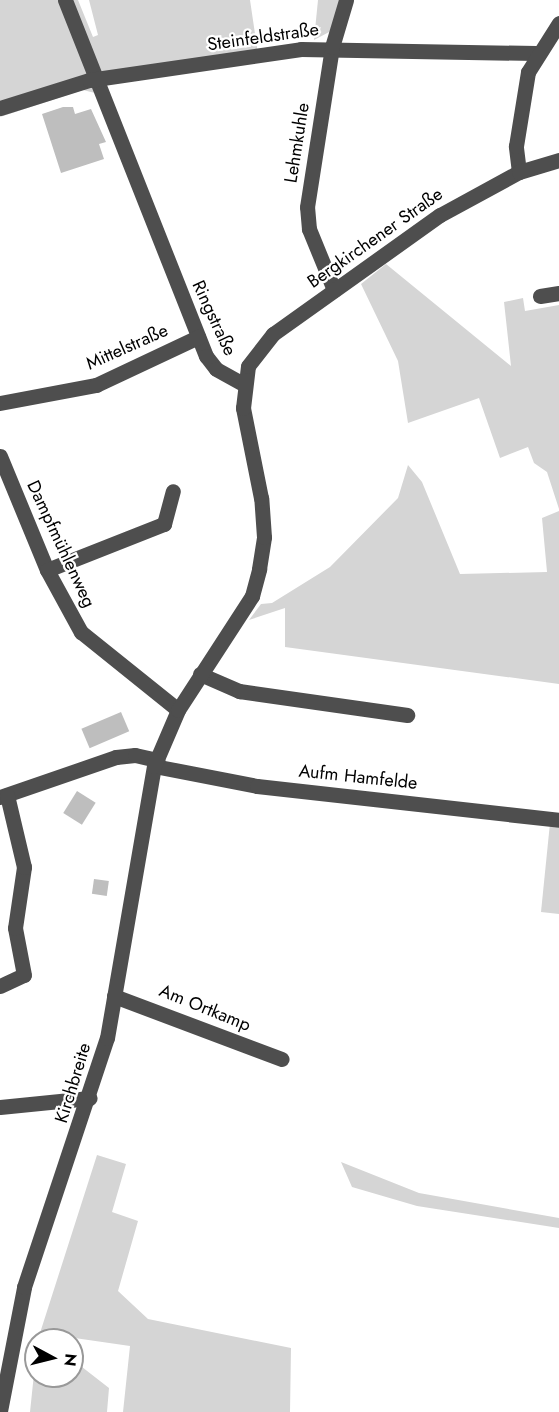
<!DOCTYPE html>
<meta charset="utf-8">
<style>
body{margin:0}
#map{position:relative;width:559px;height:1412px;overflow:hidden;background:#fff;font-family:Jost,sans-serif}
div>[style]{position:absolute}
.green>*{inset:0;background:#d5d5d5}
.building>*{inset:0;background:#bebebe;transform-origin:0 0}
.minor>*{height:15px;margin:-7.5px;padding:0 7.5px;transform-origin:7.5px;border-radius:7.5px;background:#4e4e4e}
span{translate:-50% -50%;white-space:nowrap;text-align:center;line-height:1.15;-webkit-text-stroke:4.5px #fff;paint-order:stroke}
.street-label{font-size:18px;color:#000}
.north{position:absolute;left:24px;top:1328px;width:60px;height:60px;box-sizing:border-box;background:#fff;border:2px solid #999;border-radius:50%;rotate:97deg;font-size:16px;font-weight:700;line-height:24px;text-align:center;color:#000}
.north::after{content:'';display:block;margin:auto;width:21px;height:27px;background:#000;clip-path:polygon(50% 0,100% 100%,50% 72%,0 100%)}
</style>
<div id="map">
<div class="green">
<div style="clip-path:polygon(0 0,78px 0,93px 37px,98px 35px,89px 0,250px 0,258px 54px,110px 76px,95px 93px,83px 90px,0 117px)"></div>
<div style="clip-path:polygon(318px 0,341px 0,333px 30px,314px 40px)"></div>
<div style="clip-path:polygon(386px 264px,511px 366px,504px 302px,523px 298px,525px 311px,559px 305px,559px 509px,547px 472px,534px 463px,528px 447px,500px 458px,479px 398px,408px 423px,398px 361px,361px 284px)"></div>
<div style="clip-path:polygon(408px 465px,422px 482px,460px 574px,547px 572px,542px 518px,559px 511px,559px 684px,285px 647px,285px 608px,249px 620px,261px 604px,272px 603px,330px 567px,398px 498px)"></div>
<div style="clip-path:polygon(550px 823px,559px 824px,559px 914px,541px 912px)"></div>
<div style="clip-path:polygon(97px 1155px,126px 1164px,112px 1212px,138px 1221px,118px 1291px,148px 1319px,291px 1348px,290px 1412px,123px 1412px,130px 1346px,40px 1333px)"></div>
<div style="clip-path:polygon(341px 1162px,419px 1193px,559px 1218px,559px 1228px,417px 1206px,352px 1187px)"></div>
<div style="clip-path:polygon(35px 1364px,36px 1376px,72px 1376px,72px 1366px,82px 1367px,109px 1388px,107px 1412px,30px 1412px)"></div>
</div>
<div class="building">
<div style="clip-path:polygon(63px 107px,73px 107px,75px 114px,91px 109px,106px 142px,99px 144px,104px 159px,61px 173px,42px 114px)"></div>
<div style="left:121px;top:712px;width:21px;height:43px;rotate:67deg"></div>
<div style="left:77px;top:791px;width:22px;height:26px;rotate:32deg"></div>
<div style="left:94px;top:879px;width:15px;height:15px;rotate:8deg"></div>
</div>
<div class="minor">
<div style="left:65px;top:0;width:383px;rotate:68.4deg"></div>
<div style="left:206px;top:356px;width:16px;rotate:52deg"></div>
<div style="left:216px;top:369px;width:31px;rotate:29deg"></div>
<div style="left:0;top:108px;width:93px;rotate:-17.5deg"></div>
<div style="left:89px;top:80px;width:214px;rotate:-8.3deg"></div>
<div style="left:301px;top:49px;width:235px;rotate:1deg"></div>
<div style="left:519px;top:172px;width:26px;rotate:-97deg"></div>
<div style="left:516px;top:146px;width:75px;rotate:-80.8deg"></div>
<div style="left:528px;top:72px;width:58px;rotate:-57.7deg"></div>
<div style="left:334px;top:290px;width:66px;rotate:-112.3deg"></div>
<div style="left:309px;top:229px;width:22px;rotate:-95deg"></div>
<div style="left:307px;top:207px;width:162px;rotate:-81.1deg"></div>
<div style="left:332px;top:47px;width:49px;rotate:-73.4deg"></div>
<div style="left:540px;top:296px;width:19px;rotate:-9deg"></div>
<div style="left:0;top:403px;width:98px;rotate:-10.6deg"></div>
<div style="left:96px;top:385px;width:113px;rotate:-25.2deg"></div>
<div style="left:0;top:456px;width:123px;rotate:67.6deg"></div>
<div style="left:47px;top:570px;width:71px;rotate:61.3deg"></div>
<div style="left:81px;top:632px;width:124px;rotate:38.8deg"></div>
<div style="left:47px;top:570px;width:126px;rotate:-21.5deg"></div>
<div style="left:164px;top:524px;width:34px;rotate:-75deg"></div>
<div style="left:200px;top:674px;width:43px;rotate:23.6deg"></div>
<div style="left:239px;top:691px;width:170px;rotate:8.1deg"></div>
<div style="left:154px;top:766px;width:105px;rotate:11deg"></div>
<div style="left:257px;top:786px;width:304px;rotate:6.4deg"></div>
<div style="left:0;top:797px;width:123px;rotate:-19deg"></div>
<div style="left:116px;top:757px;width:19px;rotate:-6deg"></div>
<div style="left:135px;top:755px;width:23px;rotate:13deg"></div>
<div style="left:0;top:986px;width:26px;rotate:-25deg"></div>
<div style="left:24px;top:975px;width:48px;rotate:-100.8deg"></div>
<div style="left:15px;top:928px;width:62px;rotate:-81.6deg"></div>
<div style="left:24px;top:867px;width:74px;rotate:-103.3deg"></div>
<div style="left:114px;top:996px;width:179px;rotate:20.6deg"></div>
<div style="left:0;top:1107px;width:90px;rotate:-5.7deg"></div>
<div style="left:0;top:1411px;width:126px;rotate:-79deg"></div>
<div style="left:24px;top:1287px;width:262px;rotate:-71.6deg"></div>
<div style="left:107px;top:1038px;width:276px;rotate:-80.2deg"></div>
<div style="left:154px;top:766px;width:61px;rotate:-66.8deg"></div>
<div style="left:178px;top:710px;width:136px;rotate:-57deg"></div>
<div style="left:252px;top:596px;width:28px;rotate:-75deg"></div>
<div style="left:259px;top:569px;width:32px;rotate:-81deg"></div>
<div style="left:264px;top:537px;width:39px;rotate:-94deg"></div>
<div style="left:261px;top:498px;width:92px;rotate:-101.3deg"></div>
<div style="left:243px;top:408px;width:42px;rotate:-83.2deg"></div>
<div style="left:248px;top:366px;width:41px;rotate:-52deg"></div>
<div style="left:273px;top:334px;width:205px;rotate:-35.5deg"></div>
<div style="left:440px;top:215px;width:90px;rotate:-28.6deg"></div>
<div style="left:519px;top:172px;width:42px;rotate:-16.7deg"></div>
</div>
<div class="street-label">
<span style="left:263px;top:37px;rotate:-8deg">Steinfeldstraße</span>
<span style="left:297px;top:143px;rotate:-81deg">Lehmkuhle</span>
<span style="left:375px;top:238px;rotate:-35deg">Bergkirchener Straße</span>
<span style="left:214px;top:318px;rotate:65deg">Ringstraße</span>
<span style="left:127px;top:347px;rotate:-24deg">Mittelstraße</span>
<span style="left:61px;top:544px;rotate:65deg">Dampfmühlenweg</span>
<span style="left:358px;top:777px;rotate:6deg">Aufm Hamfelde</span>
<span style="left:205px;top:1008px;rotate:22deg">Am Ortkamp</span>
<span style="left:73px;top:1083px;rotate:-73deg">Kirchbreite</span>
</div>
<div class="north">N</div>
</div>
